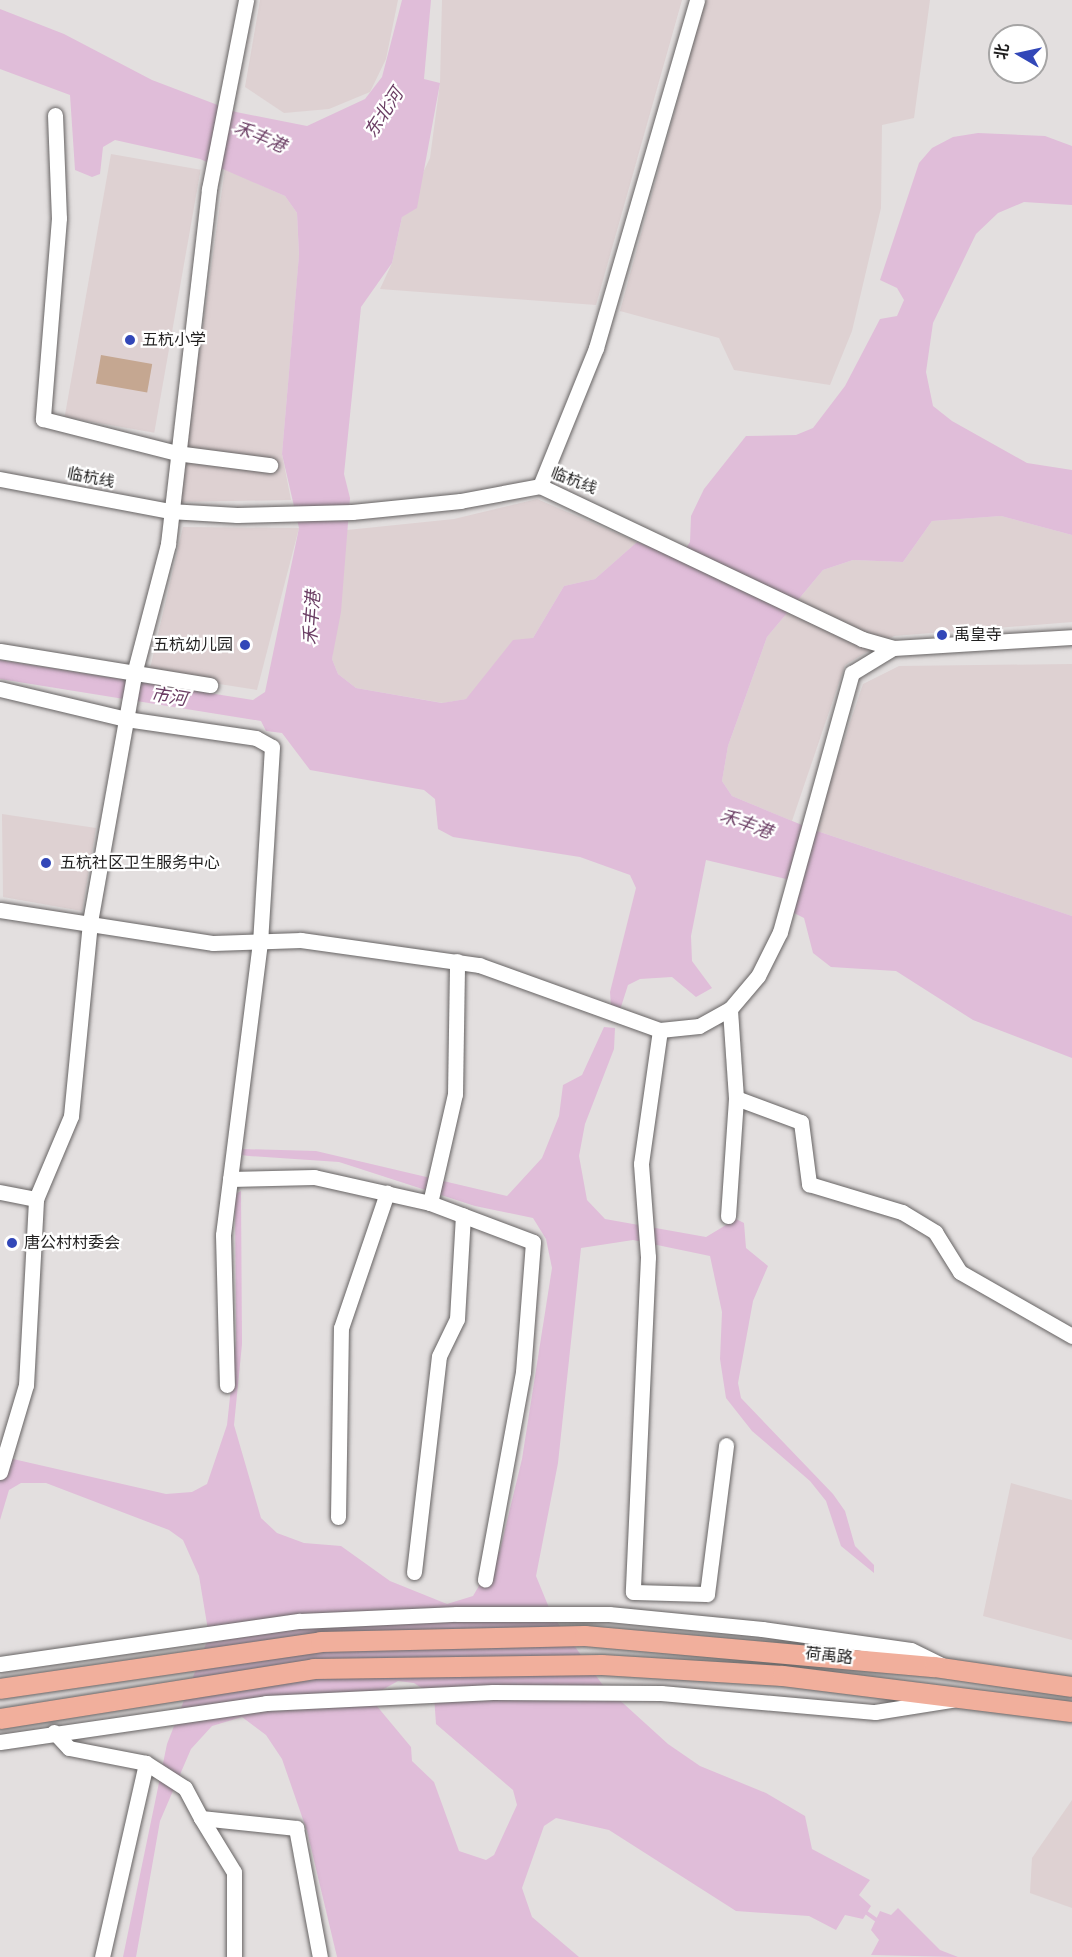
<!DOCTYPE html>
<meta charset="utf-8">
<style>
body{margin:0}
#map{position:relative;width:1072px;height:1957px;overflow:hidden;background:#e3dfdf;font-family:Roboto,"Noto Sans SC",sans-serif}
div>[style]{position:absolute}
.built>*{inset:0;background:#ded1d2;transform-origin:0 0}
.green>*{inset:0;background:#c5a791;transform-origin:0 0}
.water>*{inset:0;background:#e0bdd9}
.stream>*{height:4px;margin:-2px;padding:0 2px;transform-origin:2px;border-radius:2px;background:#e0bdd9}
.roads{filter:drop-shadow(0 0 2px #676464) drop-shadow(0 0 2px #676464)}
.minor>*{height:15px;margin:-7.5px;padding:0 7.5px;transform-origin:7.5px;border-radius:7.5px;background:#fff}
.major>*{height:20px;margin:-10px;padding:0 10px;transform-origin:10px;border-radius:10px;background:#f1af9c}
.dots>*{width:16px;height:16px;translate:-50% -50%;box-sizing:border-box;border:3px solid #fff;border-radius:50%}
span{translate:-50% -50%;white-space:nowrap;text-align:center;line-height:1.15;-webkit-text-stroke:4.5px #fff;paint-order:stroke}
.poi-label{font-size:16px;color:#201f1f}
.left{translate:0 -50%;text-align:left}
.right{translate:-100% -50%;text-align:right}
.street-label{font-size:16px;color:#201f1f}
.water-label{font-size:18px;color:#6b3e64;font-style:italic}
.north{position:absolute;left:988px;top:24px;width:60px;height:60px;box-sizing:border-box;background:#fff;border:2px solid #a6a5a5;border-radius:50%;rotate:279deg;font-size:16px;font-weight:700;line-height:24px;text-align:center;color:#201f1f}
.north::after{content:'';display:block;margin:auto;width:21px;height:27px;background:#3247b8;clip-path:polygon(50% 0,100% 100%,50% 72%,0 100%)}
</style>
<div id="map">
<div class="built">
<div style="clip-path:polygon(260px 0,398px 0,386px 59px,370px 92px,329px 109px,284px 113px,245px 87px)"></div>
<div style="clip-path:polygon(442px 0,682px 0,596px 305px,380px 289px,392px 263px,402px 217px,430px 158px,440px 83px)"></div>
<div style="clip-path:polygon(705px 0,930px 0,914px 118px,882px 125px,881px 208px,852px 331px,830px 385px,734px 370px,719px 338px,620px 311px)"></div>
<div style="left:111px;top:154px;width:91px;height:267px;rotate:10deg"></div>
<div style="clip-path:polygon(225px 169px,285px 196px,297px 213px,299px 256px,282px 454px,291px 500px,178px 502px)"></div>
<div style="clip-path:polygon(537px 499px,637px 542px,595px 579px,564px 586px,533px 638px,466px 699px,443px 703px,356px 688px,338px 674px,332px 659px,347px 530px,454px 519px)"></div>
<div style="clip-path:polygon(1001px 516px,1072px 535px,1072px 622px,894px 636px,845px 665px,792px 821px,732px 796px,722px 781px,728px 746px,767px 637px,823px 570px,853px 560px,903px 562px,932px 521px)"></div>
<div style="clip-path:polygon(183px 527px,299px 528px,257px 690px,149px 673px)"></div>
<div style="clip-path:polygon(1072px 664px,1072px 916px,814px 830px,863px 684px,899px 666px)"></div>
<div style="clip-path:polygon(2px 814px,96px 828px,82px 911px,3px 897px)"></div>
<div style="clip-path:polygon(1011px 1483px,1072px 1500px,1072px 1640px,983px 1616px)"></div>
<div style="clip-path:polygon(1072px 1800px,1072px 1908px,1030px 1893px,1032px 1858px)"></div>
</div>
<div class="green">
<div style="left:101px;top:355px;width:52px;height:29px;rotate:10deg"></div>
</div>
<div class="water">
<div style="clip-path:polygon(402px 0,431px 0,424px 79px,440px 83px,417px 208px,402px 217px,392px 263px,361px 307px,344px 474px,350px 498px,341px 612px,332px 659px,338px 674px,356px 688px,442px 703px,466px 699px,513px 640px,533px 638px,564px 586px,595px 579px,637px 542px,680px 557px,690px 542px,691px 516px,704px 489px,746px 436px,796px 435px,813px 428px,845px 386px,880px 319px,897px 316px,904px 300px,897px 288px,880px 280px,919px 163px,932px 148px,953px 137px,978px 133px,1045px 136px,1072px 146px,1072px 205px,1024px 202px,998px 213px,976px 234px,933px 323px,926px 372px,933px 406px,952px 421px,1027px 463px,1072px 470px,1072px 535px,1001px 516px,932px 521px,903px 562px,853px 560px,823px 570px,767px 637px,728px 746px,722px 781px,732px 796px,814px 830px,1072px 916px,1072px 1058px,973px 1020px,896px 971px,831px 967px,813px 953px,804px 918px,790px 911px,797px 892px,786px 879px,706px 860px,691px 936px,692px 961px,712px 988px,696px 997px,672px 977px,640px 979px,628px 985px,620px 1010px,611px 1006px,610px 992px,636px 888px,630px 875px,580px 857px,453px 837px,438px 829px,435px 799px,424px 790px,310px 770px,282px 733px,266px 731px,261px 721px,0 679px,0 660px,253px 700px,265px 692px,299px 528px,282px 454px,299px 255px,297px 213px,285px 196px,200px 159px,115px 140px,103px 147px,100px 174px,92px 177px,75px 170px,70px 95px,0 69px,0 9px,64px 34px,152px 80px,236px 112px,307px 126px,365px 99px,382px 77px)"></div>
<div style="clip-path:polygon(evenodd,604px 1027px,615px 1028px,614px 1049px,585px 1124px,579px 1156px,587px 1200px,605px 1219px,706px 1237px,736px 1219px,744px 1223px,746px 1248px,768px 1266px,753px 1301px,738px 1383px,741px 1398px,833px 1494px,845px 1511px,855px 1546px,874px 1565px,874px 1573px,841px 1546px,826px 1501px,810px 1481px,752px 1431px,726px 1398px,720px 1359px,722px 1312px,710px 1256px,633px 1240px,581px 1248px,558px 1463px,536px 1576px,552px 1615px,602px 1684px,668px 1744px,700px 1766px,766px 1793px,805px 1816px,812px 1849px,870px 1880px,859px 1895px,871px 1906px,863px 1919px,845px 1915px,836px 1930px,809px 1916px,736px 1911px,609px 1830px,556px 1818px,544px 1826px,522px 1888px,532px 1917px,579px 1957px,337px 1957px,307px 1831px,282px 1759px,266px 1735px,242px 1717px,212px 1726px,191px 1749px,160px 1821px,136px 1957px,123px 1957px,167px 1744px,209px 1636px,199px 1576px,183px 1540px,169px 1530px,46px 1483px,21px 1483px,9px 1490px,0 1520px,0 1456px,166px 1494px,192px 1492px,207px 1484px,227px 1425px,236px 1340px,235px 1194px,241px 1191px,242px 1344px,234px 1425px,261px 1518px,277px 1533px,304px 1543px,341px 1546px,390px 1581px,447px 1604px,473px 1596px,500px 1550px,522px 1459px,552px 1268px,546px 1239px,533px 1218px,475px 1206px,339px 1162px,249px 1156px,241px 1155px,241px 1149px,316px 1151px,507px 1196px,542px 1158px,559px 1116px,563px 1085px,582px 1075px,604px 1027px,398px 1681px,414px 1683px,434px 1696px,436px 1724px,513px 1790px,517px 1805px,494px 1855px,486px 1860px,459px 1851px,434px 1782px,412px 1761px,411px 1747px,376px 1705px,375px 1694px,398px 1681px)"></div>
<div style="clip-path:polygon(898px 1908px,940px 1950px,958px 1957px,871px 1955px,879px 1940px,871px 1930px,880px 1911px,891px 1915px)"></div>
</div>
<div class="stream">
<div style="left:864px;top:1911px;width:17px;rotate:36deg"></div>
</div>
<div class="roads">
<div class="minor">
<div style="left:55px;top:115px;width:103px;rotate:87.8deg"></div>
<div style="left:59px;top:218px;width:202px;rotate:94.6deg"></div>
<div style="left:43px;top:419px;width:137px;rotate:14.3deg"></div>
<div style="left:176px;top:453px;width:95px;rotate:7.3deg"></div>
<div style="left:0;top:479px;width:172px;rotate:10.7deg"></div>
<div style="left:169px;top:511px;width:68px;rotate:3.4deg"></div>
<div style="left:237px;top:515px;width:115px;rotate:-1.5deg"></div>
<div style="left:352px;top:512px;width:109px;rotate:-5.8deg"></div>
<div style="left:460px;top:501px;width:81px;rotate:-10.6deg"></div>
<div style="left:540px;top:486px;width:357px;rotate:25.4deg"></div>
<div style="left:862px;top:639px;width:32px;rotate:16deg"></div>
<div style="left:893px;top:648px;width:179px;rotate:-3.5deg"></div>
<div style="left:540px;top:486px;width:149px;rotate:-67.9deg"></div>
<div style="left:596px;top:348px;width:362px;rotate:-73.8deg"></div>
<div style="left:0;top:651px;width:213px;rotate:9.2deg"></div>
<div style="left:0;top:689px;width:130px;rotate:13.4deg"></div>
<div style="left:126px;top:719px;width:131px;rotate:8.3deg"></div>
<div style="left:256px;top:738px;width:18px;rotate:29deg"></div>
<div style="left:272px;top:747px;width:195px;rotate:93.5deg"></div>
<div style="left:260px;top:942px;width:295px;rotate:97.2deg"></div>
<div style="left:223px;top:1235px;width:150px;rotate:88.5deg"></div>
<div style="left:0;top:910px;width:216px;rotate:8.8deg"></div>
<div style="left:213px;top:943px;width:88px;rotate:-2deg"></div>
<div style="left:301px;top:940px;width:180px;rotate:8deg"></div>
<div style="left:479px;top:965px;width:192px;rotate:19.8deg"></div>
<div style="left:660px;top:1030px;width:39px;rotate:-6deg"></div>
<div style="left:699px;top:1026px;width:35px;rotate:-29deg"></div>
<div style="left:730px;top:1009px;width:43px;rotate:-49.7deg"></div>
<div style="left:758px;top:976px;width:49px;rotate:-63.4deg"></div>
<div style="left:780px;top:932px;width:269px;rotate:-74.5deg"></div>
<div style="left:852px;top:673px;width:48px;rotate:-31.4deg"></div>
<div style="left:660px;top:1030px;width:135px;rotate:98.1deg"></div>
<div style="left:641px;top:1164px;width:93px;rotate:85.7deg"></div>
<div style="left:648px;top:1257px;width:335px;rotate:92.6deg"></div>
<div style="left:633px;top:1592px;width:74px;rotate:1.5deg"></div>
<div style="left:707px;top:1594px;width:150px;rotate:-82.7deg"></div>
<div style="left:736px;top:1098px;width:69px;rotate:20.3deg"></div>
<div style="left:801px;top:1122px;width:63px;rotate:82.6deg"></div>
<div style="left:809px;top:1184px;width:97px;rotate:16.8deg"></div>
<div style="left:902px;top:1212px;width:39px;rotate:31deg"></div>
<div style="left:935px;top:1232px;width:47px;rotate:58deg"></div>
<div style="left:960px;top:1272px;width:129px;rotate:29.7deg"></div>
<div style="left:230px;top:1179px;width:84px;rotate:-1.4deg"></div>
<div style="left:314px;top:1177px;width:119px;rotate:12.6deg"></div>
<div style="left:430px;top:1203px;width:110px;rotate:20.7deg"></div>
<div style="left:533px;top:1242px;width:130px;rotate:94.4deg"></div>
<div style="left:523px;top:1372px;width:211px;rotate:100.4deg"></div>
<div style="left:0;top:1192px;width:37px;rotate:11deg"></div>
<div style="left:36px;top:1199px;width:90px;rotate:-67.1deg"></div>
<div style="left:71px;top:1116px;width:195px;rotate:-84.4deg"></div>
<div style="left:90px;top:922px;width:256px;rotate:-79.9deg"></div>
<div style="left:135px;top:670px;width:130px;rotate:-75.3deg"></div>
<div style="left:168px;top:544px;width:357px;rotate:-83.4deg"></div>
<div style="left:209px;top:189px;width:193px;rotate:-78.9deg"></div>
<div style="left:430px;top:1203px;width:112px;rotate:-77.1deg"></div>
<div style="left:455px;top:1094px;width:133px;rotate:-89.1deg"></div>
<div style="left:728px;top:1216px;width:118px;rotate:-86.1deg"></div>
<div style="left:736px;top:1098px;width:89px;rotate:-93.9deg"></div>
<div style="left:0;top:1472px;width:91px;rotate:-73.4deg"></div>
<div style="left:26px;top:1385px;width:186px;rotate:-86.9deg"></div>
<div style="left:338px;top:1517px;width:189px;rotate:-89.1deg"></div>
<div style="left:341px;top:1328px;width:143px;rotate:-71.2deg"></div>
<div style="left:414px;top:1572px;width:217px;rotate:-83.4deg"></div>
<div style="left:439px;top:1356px;width:41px;rotate:-64.1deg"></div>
<div style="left:457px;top:1319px;width:104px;rotate:-86.7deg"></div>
<div style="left:0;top:1664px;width:303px;rotate:-8.2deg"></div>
<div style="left:300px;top:1621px;width:157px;rotate:-2.6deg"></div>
<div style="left:457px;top:1614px;width:152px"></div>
<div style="left:609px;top:1614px;width:154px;rotate:5.6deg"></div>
<div style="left:762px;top:1629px;width:150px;rotate:8deg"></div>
<div style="left:911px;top:1650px;width:34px;rotate:26deg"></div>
<div style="left:54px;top:1732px;width:22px;rotate:47deg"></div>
<div style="left:69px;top:1748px;width:78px;rotate:11deg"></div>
<div style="left:146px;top:1763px;width:46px;rotate:32.7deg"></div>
<div style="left:185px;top:1788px;width:34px;rotate:62deg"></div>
<div style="left:201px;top:1818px;width:96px;rotate:6deg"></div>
<div style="left:296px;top:1828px;width:131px;rotate:79.5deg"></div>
<div style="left:0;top:1742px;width:269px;rotate:-8.3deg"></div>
<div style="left:266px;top:1703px;width:227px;rotate:-2.8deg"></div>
<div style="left:493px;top:1692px;width:168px;rotate:0.3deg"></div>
<div style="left:661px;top:1693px;width:215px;rotate:5.1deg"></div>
<div style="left:875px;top:1712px;width:78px;rotate:-8.9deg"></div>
<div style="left:201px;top:1818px;width:63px;rotate:58.6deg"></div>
<div style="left:234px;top:1872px;width:85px;rotate:90deg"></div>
<div style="left:102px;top:1957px;width:199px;rotate:-77.2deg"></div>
</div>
<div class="major">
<div style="left:0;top:1689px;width:324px;rotate:-8.3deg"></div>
<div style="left:321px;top:1642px;width:264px;rotate:-1.3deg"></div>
<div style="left:585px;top:1636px;width:351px;rotate:5.1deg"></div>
<div style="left:935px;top:1667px;width:138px;rotate:8.3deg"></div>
<div style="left:0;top:1719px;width:318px;rotate:-9deg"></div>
<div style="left:314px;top:1669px;width:288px;rotate:-0.8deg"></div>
<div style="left:602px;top:1665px;width:181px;rotate:3.5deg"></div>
<div style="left:783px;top:1676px;width:291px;rotate:7.1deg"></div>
</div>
</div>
<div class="dots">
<div style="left:130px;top:340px;background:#3247b8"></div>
<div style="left:942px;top:635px;background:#3247b8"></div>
<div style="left:245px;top:645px;background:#3247b8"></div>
<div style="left:46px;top:863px;background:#3247b8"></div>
<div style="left:12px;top:1243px;background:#3247b8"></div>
</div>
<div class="poi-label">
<span class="left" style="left:142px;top:340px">五杭小学</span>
<span class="left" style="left:954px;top:635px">禹皇寺</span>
<span class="right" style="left:233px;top:645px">五杭幼儿园</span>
<span class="left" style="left:60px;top:863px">五杭社区卫生服务中心</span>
<span class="left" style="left:24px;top:1243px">唐公村村委会</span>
</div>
<div class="street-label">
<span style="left:91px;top:478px;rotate:11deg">临杭线</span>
<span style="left:574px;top:481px;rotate:21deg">临杭线</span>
<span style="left:829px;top:1656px;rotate:6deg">荷禹路</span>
</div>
<div class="water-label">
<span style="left:384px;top:113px;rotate:-57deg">东北河</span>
<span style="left:260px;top:137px;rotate:23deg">禾丰港</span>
<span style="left:312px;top:618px;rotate:-86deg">禾丰港</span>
<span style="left:169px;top:697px;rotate:9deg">市河</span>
<span style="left:746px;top:824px;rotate:20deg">禾丰港</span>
</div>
<div class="north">北</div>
</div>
